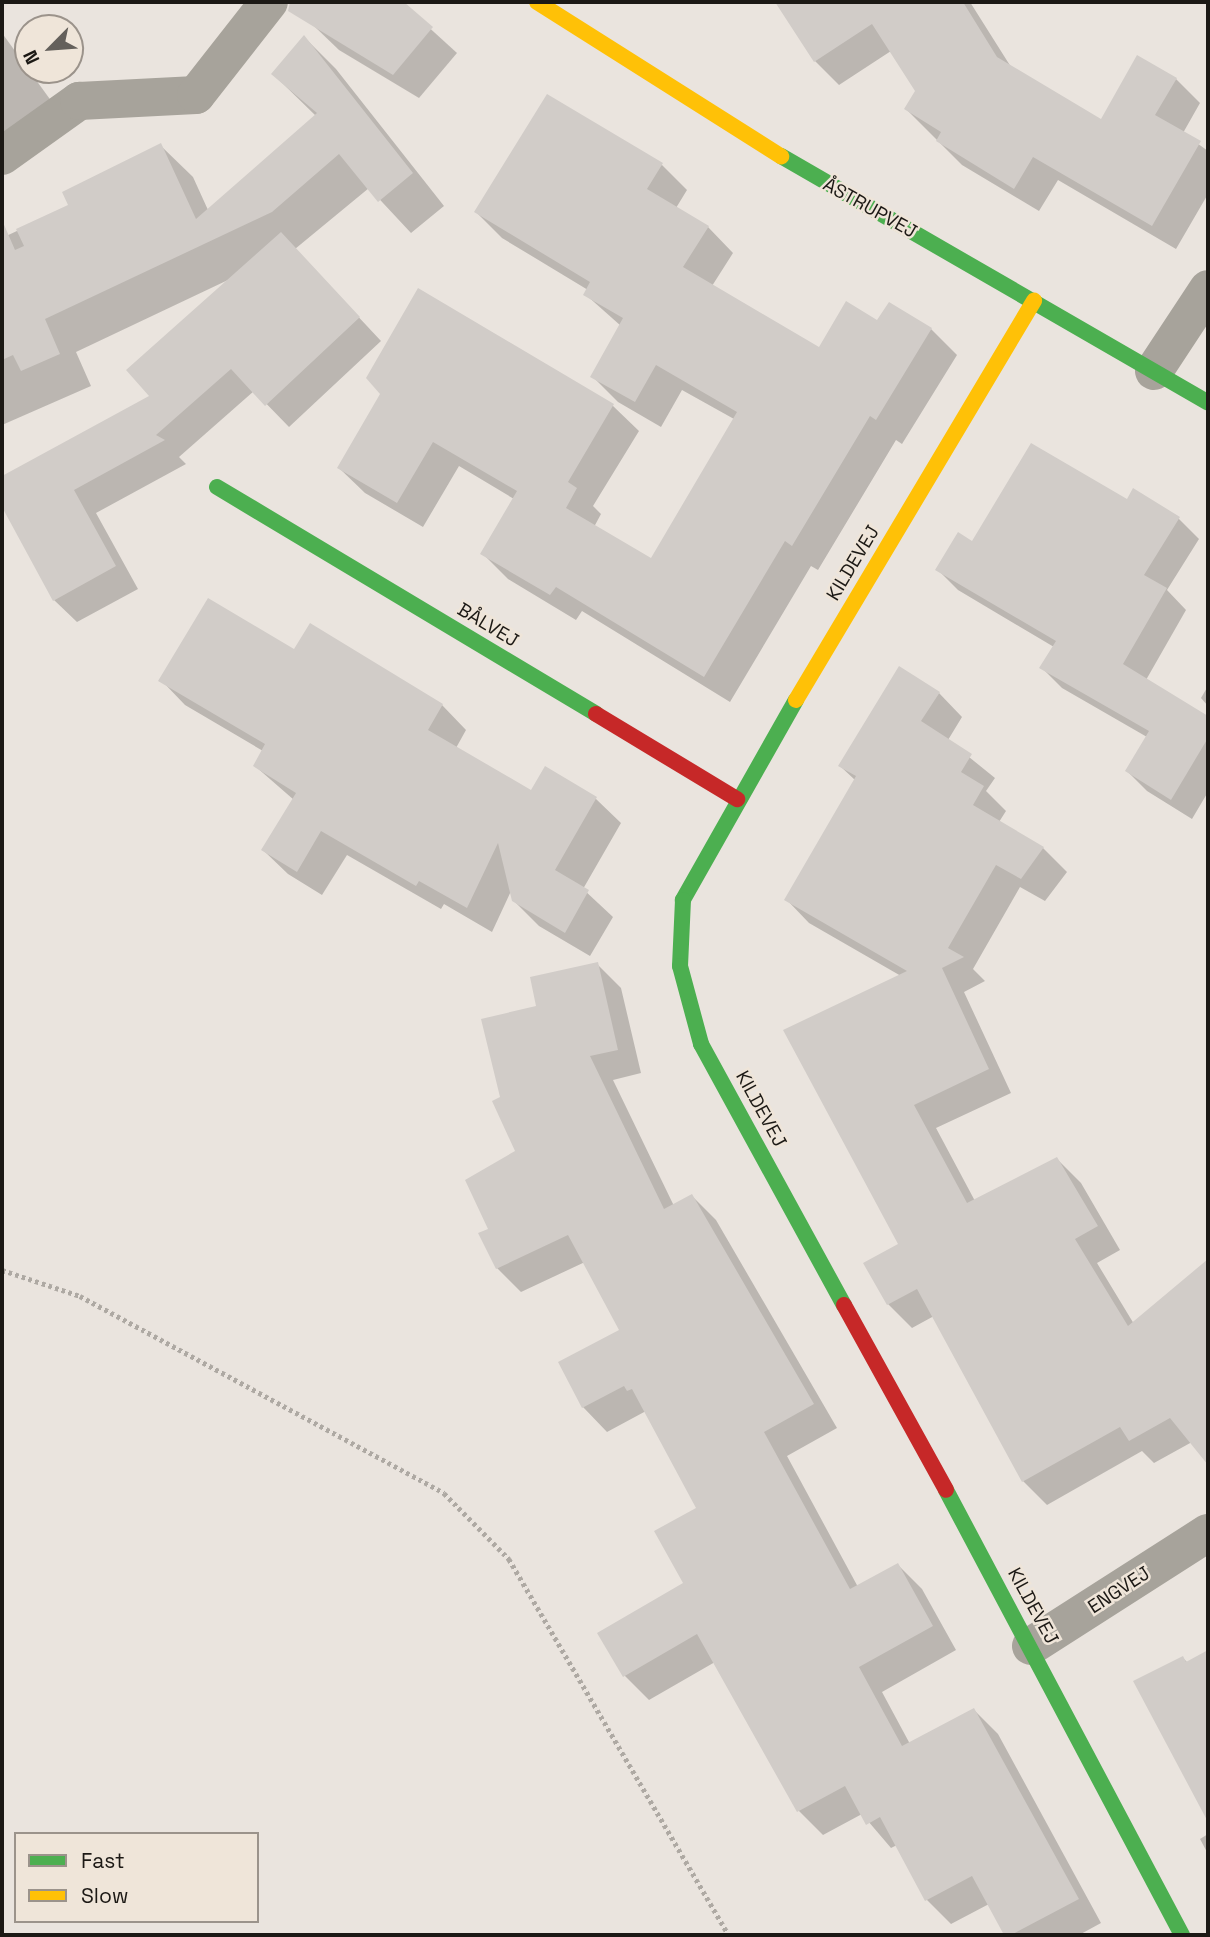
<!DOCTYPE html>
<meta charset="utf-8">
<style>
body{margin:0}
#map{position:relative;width:1210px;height:1937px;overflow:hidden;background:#eae4de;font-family:"Space Grotesk",sans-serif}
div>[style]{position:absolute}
.shadow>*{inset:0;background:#0003}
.building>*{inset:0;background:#d1ccc8}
.path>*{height:4.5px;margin-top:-2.25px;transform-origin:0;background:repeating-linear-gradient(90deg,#aea9a3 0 3.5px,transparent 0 7px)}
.street>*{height:38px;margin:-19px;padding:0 19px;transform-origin:19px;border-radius:19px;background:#a7a39b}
.fast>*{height:16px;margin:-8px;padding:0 8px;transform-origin:8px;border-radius:8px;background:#4caf50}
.slow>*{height:16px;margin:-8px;padding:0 8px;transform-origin:8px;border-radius:8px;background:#ffc107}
.jam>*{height:16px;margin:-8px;padding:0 8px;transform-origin:8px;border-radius:8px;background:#c62828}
span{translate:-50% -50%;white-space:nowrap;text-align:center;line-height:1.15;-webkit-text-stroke:5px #efe5d9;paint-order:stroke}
.street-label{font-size:19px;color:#1c1915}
.frame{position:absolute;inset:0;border:4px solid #1c1915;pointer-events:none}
.legend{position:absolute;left:14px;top:1832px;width:245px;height:91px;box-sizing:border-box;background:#efe5d9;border:2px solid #9b938b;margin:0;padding:9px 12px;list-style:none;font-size:21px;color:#1c1915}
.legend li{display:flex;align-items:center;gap:14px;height:35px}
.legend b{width:35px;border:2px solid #9b938b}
.north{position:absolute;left:14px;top:14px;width:70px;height:70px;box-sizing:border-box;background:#efe5d9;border:2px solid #9b938b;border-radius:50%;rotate:245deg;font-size:19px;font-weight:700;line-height:28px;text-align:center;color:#1c1915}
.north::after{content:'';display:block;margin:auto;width:24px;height:32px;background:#64605b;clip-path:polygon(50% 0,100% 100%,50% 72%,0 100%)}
</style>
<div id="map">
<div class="shadow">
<div style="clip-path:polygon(335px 2px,401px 2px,457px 53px,419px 98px,339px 50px,314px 26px)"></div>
<div style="clip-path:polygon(777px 2px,970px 2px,1011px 67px,1102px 121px,1138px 57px,1176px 79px,1200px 103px,1183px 133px,1208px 151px,1208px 194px,1176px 249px,1058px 180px,1039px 211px,962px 165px,906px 109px,917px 90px,891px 51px,839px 85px,815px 61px)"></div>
<div style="clip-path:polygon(2px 33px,65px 120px,2px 166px)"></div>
<div style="clip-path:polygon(304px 37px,336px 69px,444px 206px,411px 233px,369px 188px,295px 249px,381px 341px,289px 427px,254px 391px,179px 457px,186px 464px,96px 513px,138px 589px,77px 622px,54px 600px,2px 503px,2px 478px,151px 396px,228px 280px,76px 352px,91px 386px,2px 425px,2px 238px,70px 206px,160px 145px,193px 177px,208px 210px,316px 116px,273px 74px)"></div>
<div style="clip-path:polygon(662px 165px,687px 190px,676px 208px,708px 227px,733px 253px,712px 286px,819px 349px,878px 322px,889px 304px,931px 329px,957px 355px,902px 444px,896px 440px,818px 570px,811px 566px,730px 702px,582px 611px,576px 620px,508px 579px,483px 554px,514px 499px,459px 466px,423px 527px,365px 493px,339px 468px,382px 394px,419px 291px,613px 406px,639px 431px,593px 506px,601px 514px,594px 527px,652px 561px,734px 419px,682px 390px,661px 427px,618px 402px,593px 377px,621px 326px,585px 294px,588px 290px,502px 238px,476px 212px)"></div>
<div style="clip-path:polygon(1127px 501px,1179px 519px,1199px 539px,1167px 590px,1186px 610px,1146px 680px,1208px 718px,1208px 792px,1192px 819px,1147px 791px,1127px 771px,1147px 737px,1062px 688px,1042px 668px,1054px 647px,958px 590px,938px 570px,973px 543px)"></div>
<div style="clip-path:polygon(295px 652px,442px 705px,466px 730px,456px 748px,531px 792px,545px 768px,596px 799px,621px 823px,583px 889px,613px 917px,590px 956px,539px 926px,513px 900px,511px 891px,492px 932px,444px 904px,441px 909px,347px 855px,322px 895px,288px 874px,263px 850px,294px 800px,255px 766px,263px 751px,185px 705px,161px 680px)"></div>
<div style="clip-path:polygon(1208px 686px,1208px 706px,1201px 698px)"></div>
<div style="clip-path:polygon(939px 693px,962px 717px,948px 740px,995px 778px,986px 791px,1006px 811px,999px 822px,1043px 848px,1067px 872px,1045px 901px,1020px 887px,973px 969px,985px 981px,964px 992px,1011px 1093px,936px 1128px,975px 1201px,1057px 1159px,1081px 1183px,1120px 1250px,1097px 1263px,1134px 1324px,1208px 1262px,1208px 1459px,1192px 1442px,1154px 1463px,1142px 1451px,1047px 1505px,1023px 1481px,934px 1316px,912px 1328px,888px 1304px,900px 1245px,901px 976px,809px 923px,786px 899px,855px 780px,840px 766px)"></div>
<div style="clip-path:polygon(597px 964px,621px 988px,641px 1073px,613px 1080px,674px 1206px,692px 1196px,716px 1220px,837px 1428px,787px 1456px,858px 1587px,898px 1565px,922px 1589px,956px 1650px,882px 1692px,910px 1744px,974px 1710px,998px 1734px,1101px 1923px,1079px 1935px,1006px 1935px,989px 1904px,951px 1924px,927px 1900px,897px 1845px,891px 1848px,862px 1814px,823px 1835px,799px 1811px,715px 1662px,649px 1700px,625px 1676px,599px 1634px,685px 1584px,699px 1508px,646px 1411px,607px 1432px,583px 1407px,560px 1363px,622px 1330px,585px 1262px,521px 1292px,497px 1268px,490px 1230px,517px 1152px,502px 1098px,539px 1007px)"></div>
<div style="clip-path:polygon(1207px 1653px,1208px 1654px,1208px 1818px,1135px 1682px,1183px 1658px,1188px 1663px)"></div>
<div style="clip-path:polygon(1208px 1834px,1208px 1854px,1200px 1839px)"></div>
</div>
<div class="building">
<div style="clip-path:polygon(290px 2px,404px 2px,433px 27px,393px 75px,288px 11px)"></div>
<div style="clip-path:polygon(775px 2px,963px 2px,997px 57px,1101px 119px,1137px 55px,1177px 78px,1155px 115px,1201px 141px,1152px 226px,1033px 157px,1014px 189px,936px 141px,941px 132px,904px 109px,915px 91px,872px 24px,814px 62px)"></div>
<div style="clip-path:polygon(304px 35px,413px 173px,378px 202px,339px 154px,272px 212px,45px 319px,60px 354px,21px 371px,13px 355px,2px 360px,2px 220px,15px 250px,24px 246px,16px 229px,68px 205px,62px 192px,161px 143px,196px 219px,317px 113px,271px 74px)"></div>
<div style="clip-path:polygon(547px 94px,663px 163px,647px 189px,709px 226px,683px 267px,819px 347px,846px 301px,877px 320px,889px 302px,932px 328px,876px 420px,870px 416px,792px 546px,785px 541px,704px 677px,556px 587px,550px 595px,480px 554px,517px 491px,433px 442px,397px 503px,337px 468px,380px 394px,366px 378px,418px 288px,614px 404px,568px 482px,577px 488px,566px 508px,651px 558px,737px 412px,656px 365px,635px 402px,590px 377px,623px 318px,583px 295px,590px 282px,474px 212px)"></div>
<div style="clip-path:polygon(281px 232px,360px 317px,265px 406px,231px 369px,156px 435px,165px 440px,74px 490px,116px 566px,53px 601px,2px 507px,2px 476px,149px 396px,126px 370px)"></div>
<div style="clip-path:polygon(1031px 443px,1127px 499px,1133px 488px,1180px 517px,1144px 575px,1167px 588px,1123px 664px,1208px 716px,1208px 738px,1171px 800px,1125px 771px,1149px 731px,1039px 668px,1056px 641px,935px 570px,958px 532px,972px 541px)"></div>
<div style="clip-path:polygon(208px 598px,294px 649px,310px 623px,443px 704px,428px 730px,531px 790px,545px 766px,597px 797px,555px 870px,589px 890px,565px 933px,512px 901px,498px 843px,467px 908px,419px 881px,416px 886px,321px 831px,297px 872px,261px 850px,296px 793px,253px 766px,265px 744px,158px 681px)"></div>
<div style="clip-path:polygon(899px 666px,940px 692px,921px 721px,972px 754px,961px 772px,984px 786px,973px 805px,1044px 847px,1021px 879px,996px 865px,948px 948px,964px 957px,942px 968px,989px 1069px,914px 1105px,967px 1203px,1057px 1157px,1098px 1226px,1075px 1239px,1128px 1326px,1208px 1259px,1208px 1465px,1170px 1418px,1129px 1441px,1120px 1427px,1022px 1482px,917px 1289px,887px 1305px,863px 1263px,898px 1244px,783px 1030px,907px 971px,784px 900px,856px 776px,838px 766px)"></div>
<div style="clip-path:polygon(598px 962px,618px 1050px,590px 1056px,664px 1209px,692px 1194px,814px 1404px,764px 1432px,850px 1589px,898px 1563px,933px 1626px,859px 1667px,902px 1746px,974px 1708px,1079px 1899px,1011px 1935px,1004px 1935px,972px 1876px,925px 1901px,880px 1817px,866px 1825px,845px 1786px,797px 1812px,697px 1634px,623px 1677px,597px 1633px,683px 1583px,654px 1531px,696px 1508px,632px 1389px,627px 1391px,624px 1386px,582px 1408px,558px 1362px,619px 1330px,568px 1235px,496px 1269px,478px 1233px,488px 1229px,465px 1180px,515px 1151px,492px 1101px,500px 1097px,481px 1019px,536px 1006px,530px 977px)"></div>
<div style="clip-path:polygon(1208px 1650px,1208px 1822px,1133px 1681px,1183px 1656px,1186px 1662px)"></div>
</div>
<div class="path">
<div style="left:2px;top:1270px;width:82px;rotate:18.4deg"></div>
<div style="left:80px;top:1296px;width:414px;rotate:28.4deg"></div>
<div style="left:444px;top:1493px;width:93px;rotate:45.4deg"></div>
<div style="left:509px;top:1559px;width:436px;rotate:59.7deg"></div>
</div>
<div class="street">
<div style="left:2px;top:156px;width:95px;rotate:-35.5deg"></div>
<div style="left:79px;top:101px;width:117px;rotate:-2.9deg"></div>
<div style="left:196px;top:95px;width:118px;rotate:-51.9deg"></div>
<div style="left:1154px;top:371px;width:98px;rotate:-56.6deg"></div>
<div style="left:1031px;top:1646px;width:210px;rotate:-32.6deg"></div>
</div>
<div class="fast">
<div style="left:781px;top:156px;width:493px;rotate:30deg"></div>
<div style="left:217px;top:487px;width:442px;rotate:30.9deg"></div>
<div style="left:796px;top:700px;width:230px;rotate:119.5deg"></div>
<div style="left:683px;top:900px;width:66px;rotate:92.6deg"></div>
<div style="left:680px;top:966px;width:81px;rotate:74.9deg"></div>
<div style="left:701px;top:1044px;width:298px;rotate:61.3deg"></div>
<div style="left:946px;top:1490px;width:504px;rotate:62.06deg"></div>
</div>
<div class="slow">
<div style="left:537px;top:2px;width:289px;rotate:32.3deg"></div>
<div style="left:796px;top:700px;width:465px;rotate:-59.2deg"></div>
</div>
<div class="jam">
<div style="left:596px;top:714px;width:165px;rotate:31.1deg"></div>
<div style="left:844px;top:1305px;width:211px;rotate:61.1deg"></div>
</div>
<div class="street-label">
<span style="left:870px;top:208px;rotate:29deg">ÅSTRUPVEJ</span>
<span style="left:853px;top:563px;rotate:-59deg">KILDEVEJ</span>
<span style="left:488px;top:625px;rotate:31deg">BÅLVEJ</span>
<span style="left:761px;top:1109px;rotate:61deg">KILDEVEJ</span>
<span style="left:1119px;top:1590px;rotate:-33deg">ENGVEJ</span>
<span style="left:1033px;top:1606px;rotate:61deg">KILDEVEJ</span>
</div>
<div class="frame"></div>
<ul class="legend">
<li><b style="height:9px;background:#4caf50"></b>Fast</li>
<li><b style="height:9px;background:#ffc107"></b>Slow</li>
</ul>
<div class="north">N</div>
</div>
